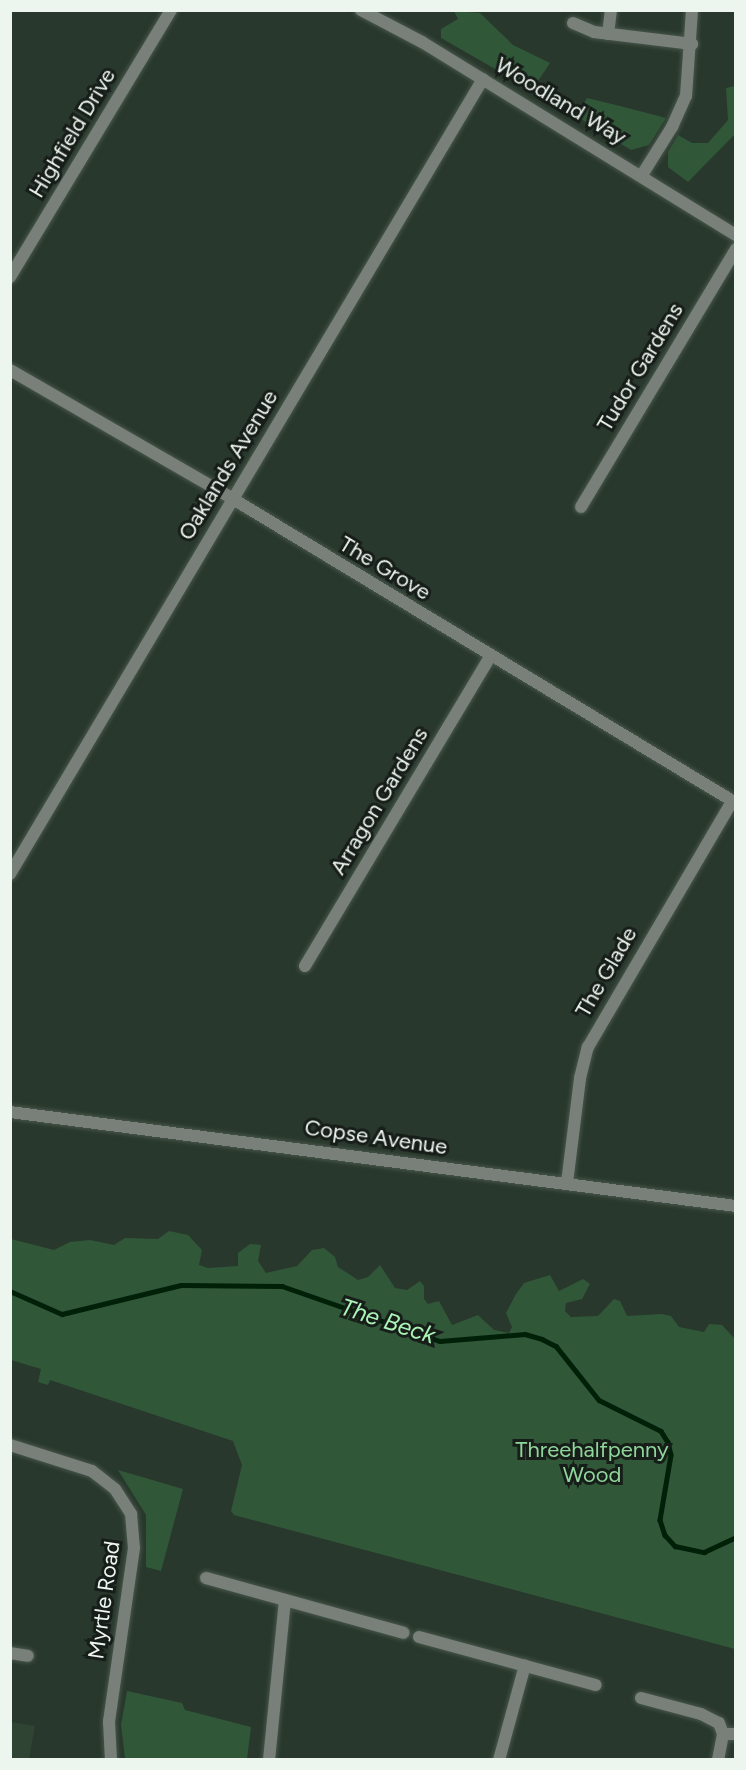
<!DOCTYPE html>
<style>
body{margin:0}
#map{position:relative;width:746px;height:1770px;overflow:hidden;background:#29382c;font-family:Figtree,sans-serif}
div>[style]{position:absolute}
.built>*{inset:0;background:#304433}
.green>*{inset:0;background:#315739}
.stream>*{height:4.5px;margin:-2.25px;padding:0 2.25px;transform-origin:2.25px;border-radius:2.25px;background:#002107}
.roads{filter:drop-shadow(0 0 2px #48564b) drop-shadow(0 0 2px #48564b)}
.minor>*{height:12px;margin:-6px;padding:0 6px;transform-origin:6px;border-radius:6px;background:#79807a}
span{translate:-50% -50%;white-space:nowrap;text-align:center;line-height:1.15;-webkit-text-stroke:6px #171d18;paint-order:stroke}
.street-label{font-size:22px;color:#edf6ee}
.park-label{font-size:22px;color:#8ed69b}
.water-label{font-size:24px;color:#abf4b8;font-style:italic}
.frame{position:absolute;inset:0;border:12px solid #edf6ee;pointer-events:none}
</style>
<div id="map">
<div class="built">
<div style="clip-path:polygon(11px 1722px,35px 1726px,29px 1759px,11px 1759px)"></div>
</div>
<div class="green">
<div style="clip-path:polygon(454px 11px,480px 13px,513px 45px,550px 63px,532px 90px,441px 38px,441px 29px,458px 19px)"></div>
<div style="clip-path:polygon(735px 86px,735px 134px,688px 182px,668px 167px,668px 152px,678px 135px,692px 143px,708px 143px,728px 120px,726px 88px)"></div>
<div style="clip-path:polygon(587px 98px,620px 106px,666px 118px,649px 145px,631px 150px,576px 116px)"></div>
<div style="clip-path:polygon(169px 1231px,188px 1235px,202px 1250px,199px 1265px,208px 1268px,238px 1266px,238px 1253px,250px 1244px,261px 1245px,258px 1261px,266px 1273px,297px 1266px,312px 1250px,324px 1248px,335px 1257px,338px 1267px,358px 1280px,368px 1277px,380px 1265px,395px 1288px,407px 1290px,420px 1281px,424px 1286px,424px 1299px,428px 1304px,439px 1301px,452px 1325px,478px 1315px,494px 1330px,509px 1333px,512px 1327px,506px 1313px,516px 1294px,524px 1283px,550px 1275px,559px 1291px,583px 1279px,590px 1284px,582px 1299px,566px 1303px,565px 1311px,571px 1317px,598px 1316px,614px 1299px,620px 1301px,627px 1316px,662px 1314px,671px 1316px,679px 1327px,704px 1332px,709px 1324px,722px 1325px,736px 1340px,735px 1649px,234px 1515px,231px 1511px,242px 1465px,233px 1441px,50px 1380px,48px 1385px,38px 1382px,41px 1369px,11px 1360px,11px 1239px,54px 1250px,70px 1242px,90px 1240px,114px 1245px,125px 1238px,158px 1239px)"></div>
<div style="clip-path:polygon(118px 1470px,183px 1489px,161px 1571px,146px 1567px,146px 1515px)"></div>
<div style="clip-path:polygon(127px 1691px,182px 1703px,185px 1710px,251px 1727px,247px 1759px,125px 1759px,121px 1725px)"></div>
</div>
<div class="stream">
<div style="left:10px;top:1291px;width:57px;rotate:23.9deg"></div>
<div style="left:62px;top:1314px;width:122px;rotate:-13.7deg"></div>
<div style="left:181px;top:1285px;width:101px;rotate:0.6deg"></div>
<div style="left:282px;top:1286px;width:167px;rotate:19.2deg"></div>
<div style="left:440px;top:1341px;width:85px;rotate:-4.7deg"></div>
<div style="left:525px;top:1334px;width:18px;rotate:16deg"></div>
<div style="left:542px;top:1339px;width:16px;rotate:27deg"></div>
<div style="left:556px;top:1346px;width:69px;rotate:51.5deg"></div>
<div style="left:599px;top:1400px;width:69px;rotate:26.6deg"></div>
<div style="left:661px;top:1431px;width:13px;rotate:58deg"></div>
<div style="left:668px;top:1442px;width:13px;rotate:77deg"></div>
<div style="left:671px;top:1455px;width:66px;rotate:99.6deg"></div>
<div style="left:660px;top:1520px;width:16px;rotate:72deg"></div>
<div style="left:665px;top:1535px;width:15px;rotate:48deg"></div>
<div style="left:675px;top:1546px;width:30px;rotate:12deg"></div>
<div style="left:704px;top:1552px;width:35px;rotate:-25deg"></div>
</div>
<div class="roads">
<div class="minor">
<div style="left:361px;top:10px;width:69px;rotate:27.7deg"></div>
<div style="left:422px;top:42px;width:369px;rotate:31.6deg"></div>
<div style="left:573px;top:23px;width:23px;rotate:23deg"></div>
<div style="left:594px;top:32px;width:99px;rotate:7deg"></div>
<div style="left:608px;top:34px;width:24px;rotate:-83deg"></div>
<div style="left:642px;top:175px;width:57px;rotate:-58deg"></div>
<div style="left:672px;top:127px;width:34px;rotate:-66deg"></div>
<div style="left:686px;top:96px;width:86px;rotate:-86deg"></div>
<div style="left:10px;top:277px;width:312px;rotate:-58.9deg"></div>
<div style="left:10px;top:370px;width:258px;rotate:30deg"></div>
<div style="left:233px;top:499px;width:588px;rotate:31.15deg"></div>
<div style="left:581px;top:507px;width:301px;rotate:-59deg"></div>
<div style="left:10px;top:874px;width:925px;rotate:-59.25deg"></div>
<div style="left:305px;top:966px;width:360px;rotate:-59.1deg"></div>
<div style="left:10px;top:1112px;width:732px;rotate:7.38deg"></div>
<div style="left:567px;top:1183px;width:106px;rotate:-82.9deg"></div>
<div style="left:580px;top:1078px;width:32px;rotate:-76deg"></div>
<div style="left:588px;top:1047px;width:284px;rotate:-59.6deg"></div>
<div style="left:10px;top:1445px;width:86px;rotate:17.6deg"></div>
<div style="left:92px;top:1471px;width:29px;rotate:38deg"></div>
<div style="left:115px;top:1489px;width:30px;rotate:57deg"></div>
<div style="left:131px;top:1514px;width:34px;rotate:85deg"></div>
<div style="left:134px;top:1548px;width:176px;rotate:98.2deg"></div>
<div style="left:109px;top:1722px;width:38px;rotate:87deg"></div>
<div style="left:206px;top:1578px;width:205px;rotate:15.5deg"></div>
<div style="left:419px;top:1637px;width:183px;rotate:15.2deg"></div>
<div style="left:10px;top:1653px;width:18px;rotate:9deg"></div>
<div style="left:641px;top:1698px;width:62px;rotate:14.9deg"></div>
<div style="left:701px;top:1714px;width:20px;rotate:27deg"></div>
<div style="left:719px;top:1723px;width:12px;rotate:70deg"></div>
<div style="left:723px;top:1734px;width:13px"></div>
<div style="left:269px;top:1760px;width:161px;rotate:-84.3deg"></div>
<div style="left:499px;top:1760px;width:98px;rotate:-74.7deg"></div>
<div style="left:718px;top:1760px;width:26px;rotate:-79deg"></div>
</div>
</div>
<div class="street-label">
<span style="left:561px;top:101px;rotate:31deg">Woodland Way</span>
<span style="left:72px;top:133px;rotate:-59deg">Highfield Drive</span>
<span style="left:640px;top:367px;rotate:-59deg">Tudor Gardens</span>
<span style="left:228px;top:465px;rotate:-59deg">Oaklands Avenue</span>
<span style="left:385px;top:568px;rotate:31deg">The Grove</span>
<span style="left:379px;top:801px;rotate:-59deg">Arragon Gardens</span>
<span style="left:606px;top:972px;rotate:-60deg">The Glade</span>
<span style="left:376px;top:1137px;rotate:8deg">Copse Avenue</span>
<span style="left:104px;top:1600px;rotate:-82deg">Myrtle Road</span>
</div>
<div class="park-label">
<span style="left:592px;top:1462px">Threehalfpenny<br>Wood</span>
</div>
<div class="water-label">
<span style="left:388px;top:1321px;rotate:18deg">The Beck</span>
</div>
<div class="frame"></div>
</div>
